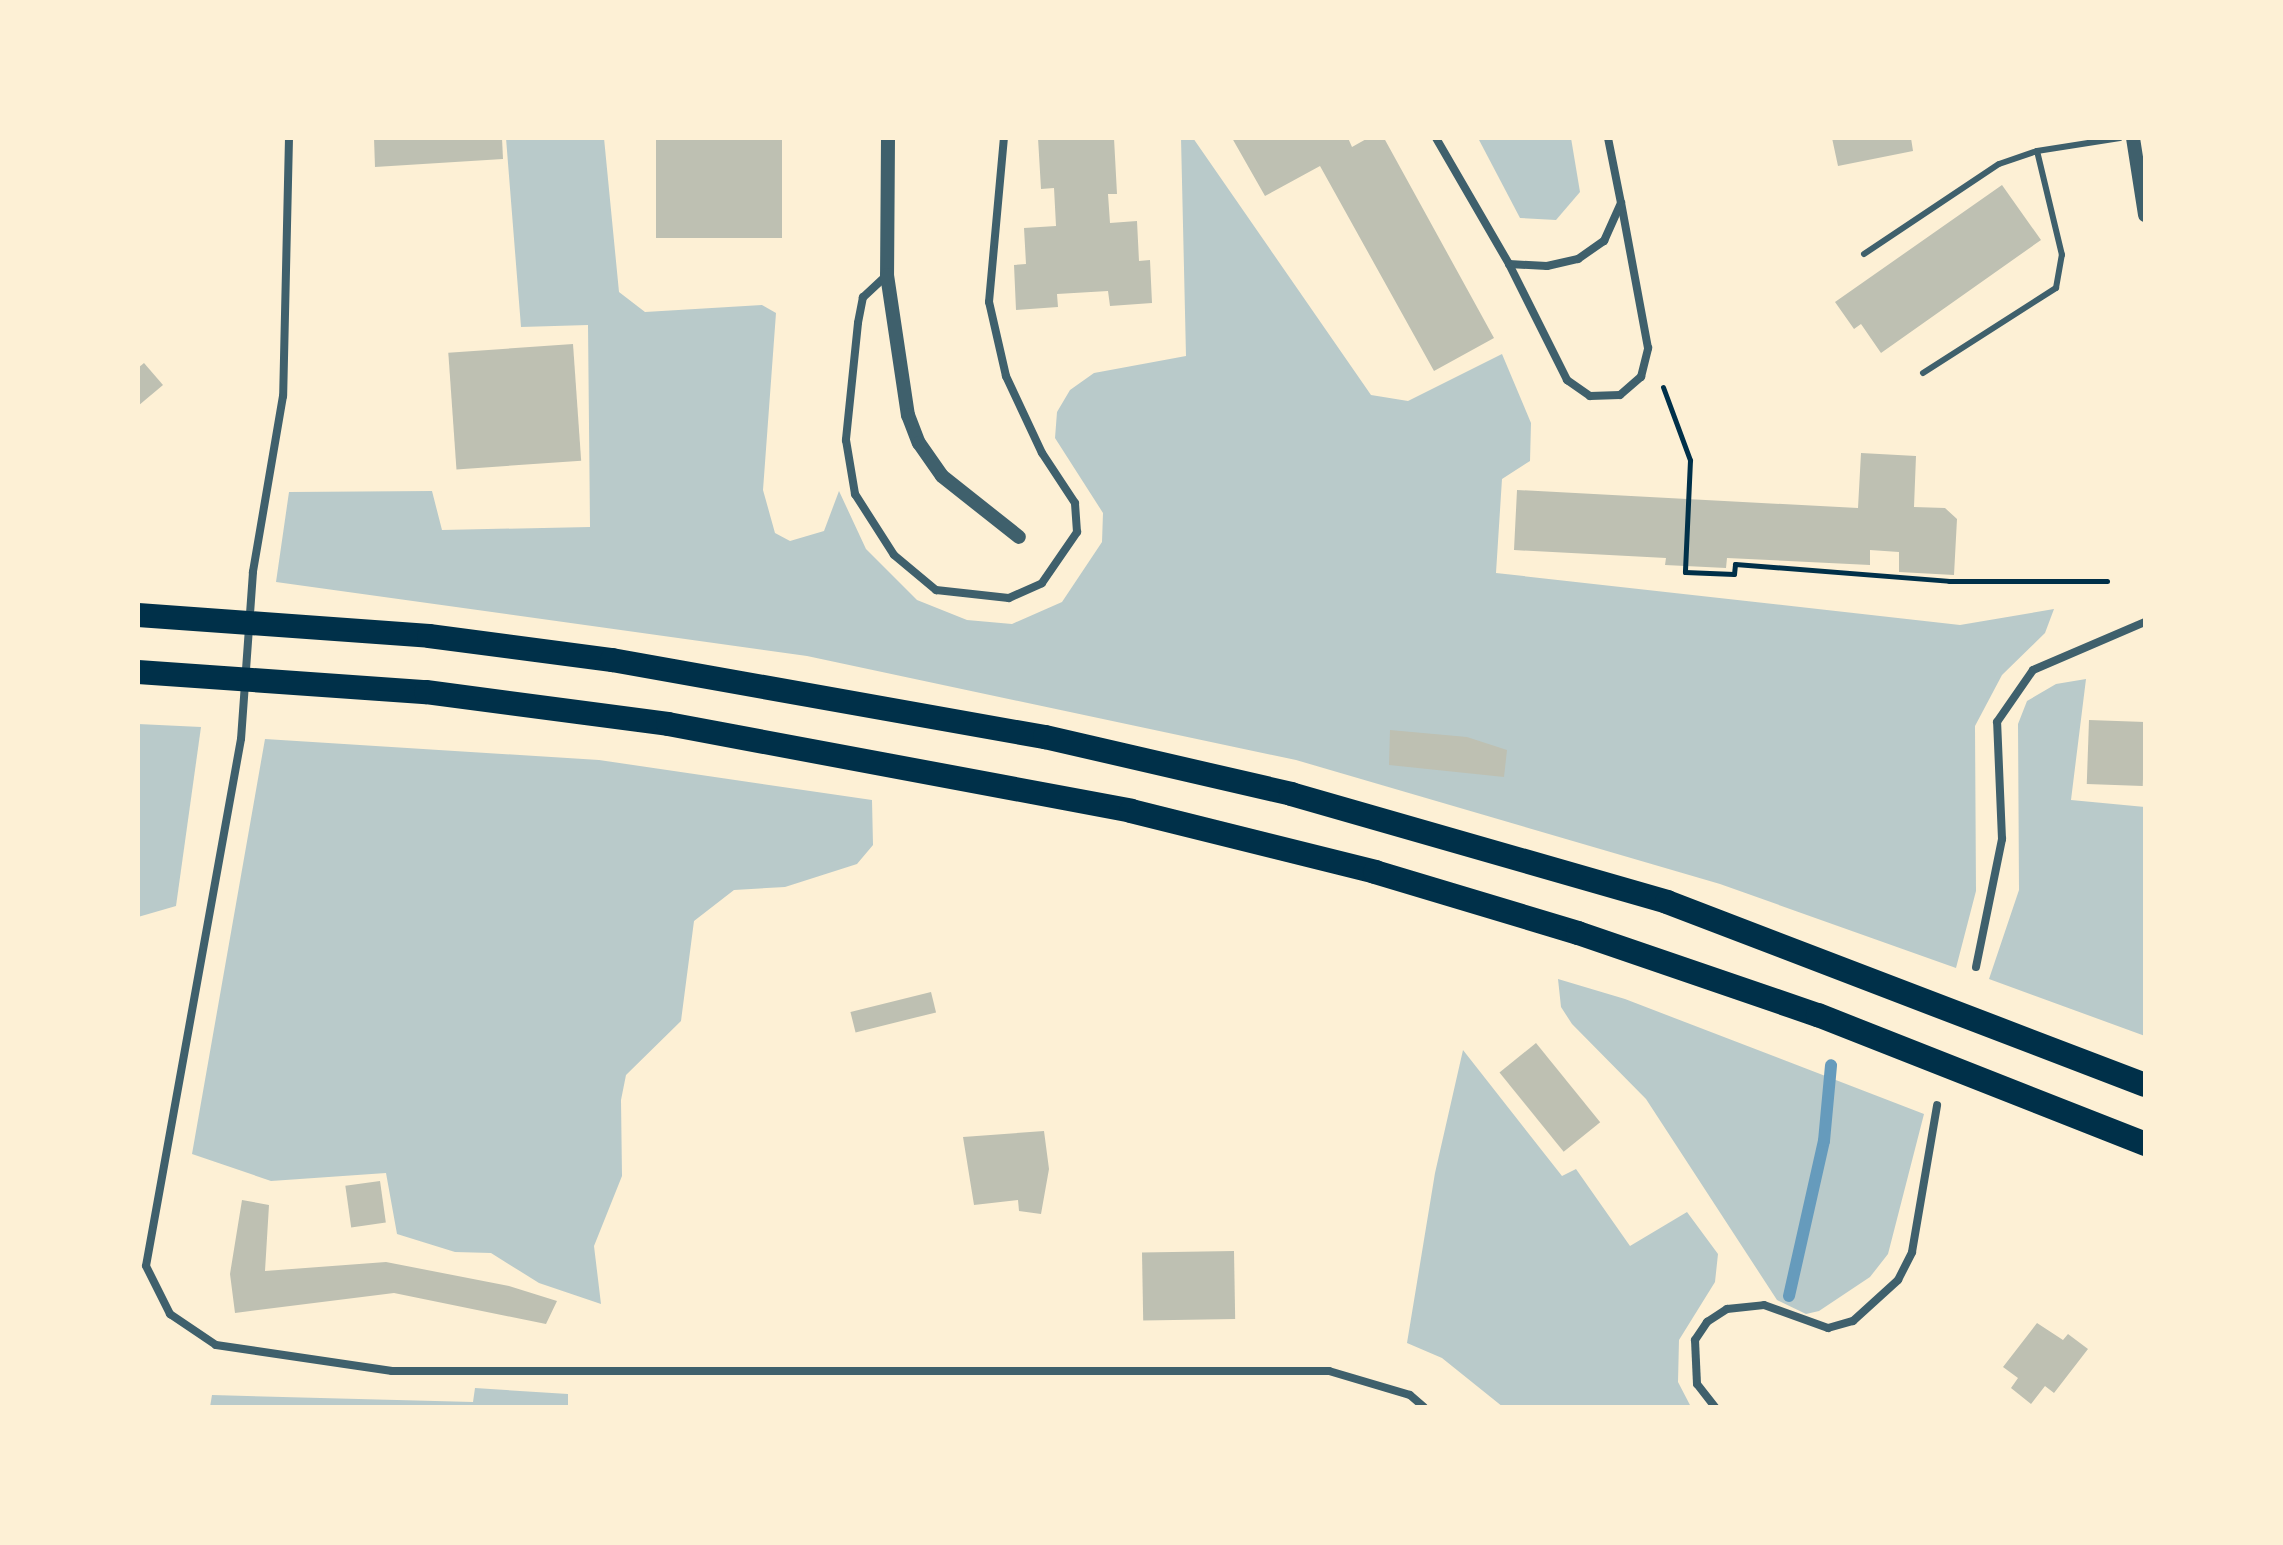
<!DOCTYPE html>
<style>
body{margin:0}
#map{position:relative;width:2283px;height:1545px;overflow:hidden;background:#fdf0d5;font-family:"Fira Sans Condensed",sans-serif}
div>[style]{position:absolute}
.green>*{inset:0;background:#b9caca}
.stream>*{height:12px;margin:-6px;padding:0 6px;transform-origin:6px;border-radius:6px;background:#669bbc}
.building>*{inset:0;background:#bec0b2;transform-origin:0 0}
.path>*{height:5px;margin:-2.5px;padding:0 2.5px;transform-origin:2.5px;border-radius:2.5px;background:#003049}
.service>*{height:6px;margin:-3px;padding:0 3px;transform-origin:3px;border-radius:3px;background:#3f606c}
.minor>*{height:8px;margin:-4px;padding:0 4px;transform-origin:4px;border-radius:4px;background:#3f606c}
.tertiary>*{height:14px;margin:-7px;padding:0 7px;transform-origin:7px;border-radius:7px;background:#3f606c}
.motorway>*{height:24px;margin:-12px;padding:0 12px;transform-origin:12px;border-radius:12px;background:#003049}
span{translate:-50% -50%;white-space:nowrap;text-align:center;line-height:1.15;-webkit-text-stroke:8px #fdf0d5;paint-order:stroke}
.frame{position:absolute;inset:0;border:140px solid #fdf0d5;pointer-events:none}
</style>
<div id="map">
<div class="green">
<div style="clip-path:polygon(506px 138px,604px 138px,619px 292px,645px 312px,762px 305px,776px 313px,763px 490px,775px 533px,790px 541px,824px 531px,839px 491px,866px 549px,917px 600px,967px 620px,1012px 624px,1062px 602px,1102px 542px,1103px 513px,1055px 438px,1057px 412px,1070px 390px,1094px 373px,1186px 356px,1181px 138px,1193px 138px,1371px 395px,1408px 401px,1502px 354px,1531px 423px,1530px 461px,1502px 479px,1496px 573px,1960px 625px,2054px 609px,2045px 633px,2002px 675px,1975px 726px,1976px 891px,1956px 968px,1720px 884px,1296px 760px,807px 656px,276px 582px,289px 492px,432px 491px,442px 530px,590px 527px,588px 325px,521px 327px)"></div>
<div style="clip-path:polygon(1478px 138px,1571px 138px,1580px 192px,1556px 220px,1520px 218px)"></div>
<div style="clip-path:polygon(2086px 679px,2071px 800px,2145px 807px,2145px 1036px,1989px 979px,2019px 890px,2018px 724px,2027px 701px,2056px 684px)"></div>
<div style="clip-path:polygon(138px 724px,201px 727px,176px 906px,138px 917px)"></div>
<div style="clip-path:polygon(265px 739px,599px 760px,872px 800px,873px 845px,857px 864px,785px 887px,734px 890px,694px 921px,681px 1021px,626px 1075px,621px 1100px,622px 1176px,594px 1246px,601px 1304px,539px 1283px,491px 1253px,455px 1252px,397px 1234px,386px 1173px,271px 1181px,192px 1154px)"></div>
<div style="clip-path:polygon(1558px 979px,1625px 999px,1924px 1114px,1888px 1254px,1870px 1277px,1819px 1311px,1806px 1314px,1777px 1300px,1646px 1099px,1572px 1024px,1561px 1007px)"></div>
<div style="clip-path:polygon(1463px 1050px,1562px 1176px,1576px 1169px,1630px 1246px,1687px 1212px,1718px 1254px,1715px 1282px,1679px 1340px,1678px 1382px,1691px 1407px,1503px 1407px,1442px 1358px,1407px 1343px,1435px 1173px)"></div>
<div style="clip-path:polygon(475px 1388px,568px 1394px,568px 1407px,210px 1407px,212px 1395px,473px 1402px)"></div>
</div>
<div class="stream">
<div style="left:1789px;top:1296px;width:159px;rotate:-77.3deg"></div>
<div style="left:1824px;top:1141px;width:76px;rotate:-84.7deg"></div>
</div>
<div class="building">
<div style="clip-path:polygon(374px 138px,502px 138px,503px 159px,375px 167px)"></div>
<div style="left:656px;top:138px;width:126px;height:100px"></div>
<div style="clip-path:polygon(1038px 138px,1114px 138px,1117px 194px,1108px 194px,1110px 223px,1137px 221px,1139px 261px,1150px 260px,1152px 303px,1110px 306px,1108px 291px,1057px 294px,1058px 307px,1016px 310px,1014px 265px,1026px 264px,1024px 228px,1056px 226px,1054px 188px,1041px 189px)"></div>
<div style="clip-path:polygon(1232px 138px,1348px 138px,1352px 147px,1368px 138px,1384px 138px,1494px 338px,1434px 371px,1320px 166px,1265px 196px)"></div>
<div style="clip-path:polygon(1832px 138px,1911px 138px,1913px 151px,1838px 166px)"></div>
<div style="clip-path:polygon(2002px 185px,2041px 240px,1881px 353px,1861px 324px,1854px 329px,1835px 302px)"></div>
<div style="left:573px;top:344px;width:117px;height:125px;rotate:86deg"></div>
<div style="clip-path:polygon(144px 363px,163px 385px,138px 406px,138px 368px)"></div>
<div style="clip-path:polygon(1861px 453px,1916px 456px,1914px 507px,1945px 508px,1957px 519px,1954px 575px,1899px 572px,1899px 552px,1870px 550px,1870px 565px,1727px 558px,1726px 568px,1665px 565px,1666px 558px,1514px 550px,1517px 490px,1858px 508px)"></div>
<div style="left:2089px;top:720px;width:56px;height:64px;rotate:2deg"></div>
<div style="clip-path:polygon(1390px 730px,1467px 737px,1507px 750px,1504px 777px,1389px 765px)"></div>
<div style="left:931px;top:992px;width:21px;height:83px;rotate:76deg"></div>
<div style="left:1536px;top:1043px;width:102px;height:47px;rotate:51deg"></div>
<div style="clip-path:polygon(1044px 1131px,1049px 1169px,1041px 1214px,1019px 1211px,1018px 1200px,974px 1205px,963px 1137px)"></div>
<div style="left:380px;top:1181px;width:42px;height:35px;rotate:82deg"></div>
<div style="clip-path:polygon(242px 1200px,269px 1205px,265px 1271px,386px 1262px,509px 1286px,557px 1301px,546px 1324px,394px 1293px,235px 1313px,230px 1274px)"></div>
<div style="left:1234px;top:1251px;width:68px;height:92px;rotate:89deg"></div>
<div style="clip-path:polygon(2037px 1323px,2063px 1340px,2068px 1334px,2088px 1349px,2054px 1393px,2045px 1386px,2031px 1404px,2011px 1388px,2018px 1378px,2003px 1367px)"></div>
</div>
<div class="path">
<div style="left:1663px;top:387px;width:78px;rotate:69.7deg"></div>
<div style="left:1690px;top:460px;width:112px;rotate:92.6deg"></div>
<div style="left:1685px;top:572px;width:49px;rotate:2.3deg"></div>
<div style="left:1734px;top:574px;width:10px;rotate:-84deg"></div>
<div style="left:1735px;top:564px;width:215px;rotate:4.5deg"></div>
<div style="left:1949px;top:581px;width:158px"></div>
</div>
<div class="service">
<div style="left:1864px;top:254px;width:162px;rotate:-33.7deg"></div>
<div style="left:1999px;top:164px;width:40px;rotate:-18.9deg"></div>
<div style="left:2037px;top:151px;width:84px;rotate:-8.9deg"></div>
<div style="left:1923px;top:373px;width:158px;rotate:-32.6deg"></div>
<div style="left:2056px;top:288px;width:34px;rotate:-80deg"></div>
<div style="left:2062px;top:255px;width:107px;rotate:-103.5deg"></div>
</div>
<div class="minor">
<div style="left:289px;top:138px;width:258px;rotate:91.3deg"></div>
<div style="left:283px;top:396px;width:179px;rotate:99.7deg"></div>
<div style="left:253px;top:572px;width:167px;rotate:94.1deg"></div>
<div style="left:241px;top:739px;width:535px;rotate:100.22deg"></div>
<div style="left:146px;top:1266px;width:54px;rotate:63.4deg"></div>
<div style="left:170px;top:1314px;width:55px;rotate:34deg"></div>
<div style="left:216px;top:1345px;width:178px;rotate:8.4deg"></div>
<div style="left:392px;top:1371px;width:937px"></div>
<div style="left:1329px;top:1371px;width:84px;rotate:16.5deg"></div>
<div style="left:1410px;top:1395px;width:18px;rotate:41deg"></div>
<div style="left:1436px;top:138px;width:146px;rotate:59.9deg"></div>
<div style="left:1509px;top:264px;width:38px;rotate:3deg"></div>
<div style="left:1547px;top:266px;width:32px;rotate:-13deg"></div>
<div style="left:1578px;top:259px;width:32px;rotate:-35deg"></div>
<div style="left:1604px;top:241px;width:42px;rotate:-65.9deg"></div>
<div style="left:1621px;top:203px;width:66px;rotate:-101.3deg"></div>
<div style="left:1509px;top:264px;width:130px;rotate:63.4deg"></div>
<div style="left:1567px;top:380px;width:28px;rotate:35deg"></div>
<div style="left:1590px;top:396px;width:30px;rotate:-2deg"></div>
<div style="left:1620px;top:395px;width:28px;rotate:-41deg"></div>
<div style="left:1641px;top:377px;width:30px;rotate:-76deg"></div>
<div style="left:1648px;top:348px;width:147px;rotate:-100.5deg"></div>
<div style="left:887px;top:275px;width:33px;rotate:137deg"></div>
<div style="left:863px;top:297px;width:26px;rotate:101deg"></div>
<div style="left:858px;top:323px;width:118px;rotate:95.9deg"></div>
<div style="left:846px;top:440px;width:55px;rotate:80.5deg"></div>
<div style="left:855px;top:494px;width:72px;rotate:57.4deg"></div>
<div style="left:894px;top:555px;width:55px;rotate:39.8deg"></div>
<div style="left:936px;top:590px;width:73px;rotate:6.3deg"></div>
<div style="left:1009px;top:598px;width:36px;rotate:-24deg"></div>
<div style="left:1042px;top:583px;width:62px;rotate:-55.5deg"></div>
<div style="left:1077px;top:532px;width:29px;rotate:-94deg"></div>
<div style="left:1075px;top:503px;width:60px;rotate:-123.4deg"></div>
<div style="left:1042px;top:453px;width:85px;rotate:-115.1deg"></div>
<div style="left:1006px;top:376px;width:76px;rotate:-102.9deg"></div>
<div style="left:989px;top:302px;width:165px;rotate:-84.8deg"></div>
<div style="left:1976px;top:967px;width:131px;rotate:-78.5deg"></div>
<div style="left:2002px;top:839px;width:117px;rotate:-92.4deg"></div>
<div style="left:1997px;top:722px;width:63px;rotate:-55.3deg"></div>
<div style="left:2033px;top:670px;width:122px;rotate:-23.2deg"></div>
<div style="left:1715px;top:1407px;width:29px;rotate:-128deg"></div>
<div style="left:1697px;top:1384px;width:44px;rotate:-92.6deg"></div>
<div style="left:1695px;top:1340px;width:22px;rotate:-56deg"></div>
<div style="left:1707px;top:1322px;width:24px;rotate:-33deg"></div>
<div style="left:1727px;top:1309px;width:37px;rotate:-6deg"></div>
<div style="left:1764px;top:1305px;width:68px;rotate:19.8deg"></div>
<div style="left:1828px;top:1328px;width:26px;rotate:-16deg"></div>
<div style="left:1853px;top:1321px;width:61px;rotate:-42.3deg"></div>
<div style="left:1898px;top:1280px;width:31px;rotate:-63deg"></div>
<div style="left:1912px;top:1252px;width:149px;rotate:-80.3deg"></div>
</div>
<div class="tertiary">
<div style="left:888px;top:138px;width:137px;rotate:90.4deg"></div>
<div style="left:887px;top:275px;width:142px;rotate:81.5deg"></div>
<div style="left:908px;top:415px;width:30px;rotate:69deg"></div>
<div style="left:919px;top:443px;width:40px;rotate:55.1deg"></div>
<div style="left:942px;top:476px;width:98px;rotate:38.4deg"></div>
<div style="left:2133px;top:138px;width:78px;rotate:81.1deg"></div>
</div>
<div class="motorway">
<div style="left:138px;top:615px;width:292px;rotate:4.1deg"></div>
<div style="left:429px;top:636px;width:185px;rotate:7.5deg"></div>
<div style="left:612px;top:660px;width:440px;rotate:10.1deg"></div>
<div style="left:1045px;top:737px;width:253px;rotate:13deg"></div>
<div style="left:1291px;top:794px;width:391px;rotate:16deg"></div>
<div style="left:1667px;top:902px;width:512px;rotate:20.95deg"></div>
<div style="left:138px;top:672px;width:289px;rotate:4deg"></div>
<div style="left:426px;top:692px;width:244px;rotate:7.5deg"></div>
<div style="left:668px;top:724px;width:471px;rotate:10.6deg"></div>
<div style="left:1131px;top:811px;width:252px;rotate:14deg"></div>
<div style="left:1375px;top:872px;width:212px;rotate:16.7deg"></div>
<div style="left:1578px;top:933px;width:254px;rotate:18.9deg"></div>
<div style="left:1818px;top:1015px;width:352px;rotate:21.5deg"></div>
</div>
<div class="frame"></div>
</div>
